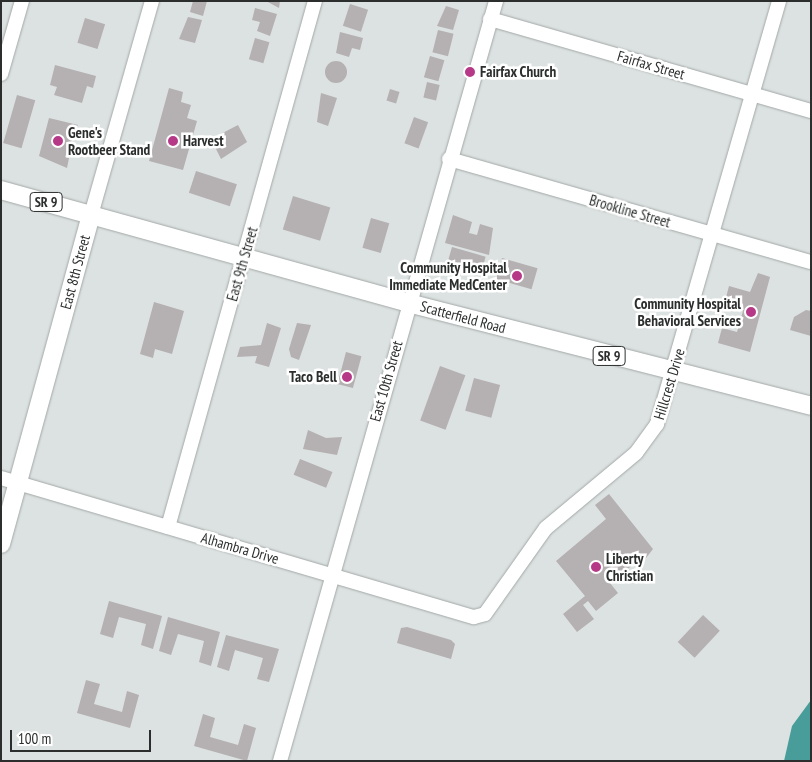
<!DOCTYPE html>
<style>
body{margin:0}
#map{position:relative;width:812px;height:762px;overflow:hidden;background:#dce2e1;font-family:"PT Sans Narrow",sans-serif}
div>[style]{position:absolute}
.water>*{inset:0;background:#489d9a}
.building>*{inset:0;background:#b5b0b2;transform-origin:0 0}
.round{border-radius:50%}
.roads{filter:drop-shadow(0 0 1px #a2a8a7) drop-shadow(0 0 1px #a2a8a7)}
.minor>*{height:14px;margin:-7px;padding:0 7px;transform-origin:7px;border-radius:7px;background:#fff}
.major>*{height:18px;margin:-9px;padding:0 9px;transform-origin:9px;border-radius:9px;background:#fff}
.dots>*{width:14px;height:14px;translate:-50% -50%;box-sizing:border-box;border:2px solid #fff;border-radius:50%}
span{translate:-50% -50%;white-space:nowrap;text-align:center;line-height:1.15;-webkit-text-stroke:5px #fff;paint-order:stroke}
.shield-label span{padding:1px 4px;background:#fff;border:1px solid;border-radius:4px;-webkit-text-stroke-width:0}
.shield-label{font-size:14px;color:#2c2e2e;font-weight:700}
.street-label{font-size:15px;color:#2c2e2e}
.poi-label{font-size:15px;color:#2c2e2e;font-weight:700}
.left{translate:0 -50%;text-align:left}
.right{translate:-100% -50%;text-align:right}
.frame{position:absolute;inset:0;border:2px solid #2c2e2e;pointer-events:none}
.scale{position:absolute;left:10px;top:730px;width:141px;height:22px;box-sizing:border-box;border:2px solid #2c2e2e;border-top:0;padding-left:6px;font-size:15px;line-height:18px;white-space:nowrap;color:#2c2e2e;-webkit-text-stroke:4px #fff;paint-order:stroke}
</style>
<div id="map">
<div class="water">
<div style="clip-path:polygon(811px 700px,811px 761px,784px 761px,792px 726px)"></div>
</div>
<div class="building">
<div style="clip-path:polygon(193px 1px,207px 1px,203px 16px,190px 12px)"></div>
<div style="clip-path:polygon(266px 1px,280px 1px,279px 8px)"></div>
<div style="left:350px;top:4px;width:19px;height:23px;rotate:18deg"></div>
<div style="clip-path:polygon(446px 6px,459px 10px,453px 30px,437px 26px)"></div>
<div style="clip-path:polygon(255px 8px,277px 14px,270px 36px,257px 31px,260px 22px,252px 20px)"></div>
<div style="clip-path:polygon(188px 17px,202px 20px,195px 43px,179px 39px)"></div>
<div style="left:85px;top:18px;width:21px;height:26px;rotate:17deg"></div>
<div style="left:438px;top:30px;width:16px;height:23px;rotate:14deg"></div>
<div style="clip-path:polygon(340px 32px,363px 38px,360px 50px,352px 48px,349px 57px,336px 53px)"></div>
<div style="left:255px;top:38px;width:15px;height:22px;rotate:16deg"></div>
<div style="left:430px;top:56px;width:15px;height:22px;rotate:16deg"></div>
<div class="round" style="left:325px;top:61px;width:22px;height:22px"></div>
<div style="clip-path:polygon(55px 65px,96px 76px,93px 88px,87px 86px,82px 103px,54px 95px,57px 87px,50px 85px)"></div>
<div style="left:427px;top:82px;width:13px;height:16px;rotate:13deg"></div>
<div style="clip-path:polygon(169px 88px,183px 92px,181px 102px,191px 105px,187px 118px,197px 121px,183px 170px,149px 161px)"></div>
<div style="left:390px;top:89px;width:10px;height:12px;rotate:17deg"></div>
<div style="clip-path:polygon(321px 93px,337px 98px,328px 126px,317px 122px)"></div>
<div style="left:17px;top:95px;width:19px;height:50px;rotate:16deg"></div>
<div style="left:414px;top:117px;width:15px;height:28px;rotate:20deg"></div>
<div style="clip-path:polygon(49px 118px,78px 125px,65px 157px,69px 158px,67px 168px,39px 156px)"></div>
<div style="clip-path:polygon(238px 125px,247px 142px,221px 159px,211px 139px)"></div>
<div style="left:196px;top:171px;width:43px;height:23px;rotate:18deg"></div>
<div style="left:293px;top:196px;width:39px;height:35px;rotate:17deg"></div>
<div style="clip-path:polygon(453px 215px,472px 222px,469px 233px,477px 235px,480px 224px,493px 228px,489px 255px,445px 243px)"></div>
<div style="left:371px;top:218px;width:19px;height:31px;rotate:16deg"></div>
<div style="left:452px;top:247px;width:35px;height:17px;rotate:16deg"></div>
<div style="left:502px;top:258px;width:37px;height:22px;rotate:16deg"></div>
<div style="clip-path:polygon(758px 273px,770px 277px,750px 352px,718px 343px,722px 328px,737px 332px,743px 311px,724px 305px,729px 286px,750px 292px)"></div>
<div style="clip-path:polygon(154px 302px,184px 311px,172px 354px,155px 349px,153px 358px,140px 354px)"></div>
<div style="clip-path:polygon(806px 310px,811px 311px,811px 336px,790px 330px,794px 317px)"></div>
<div style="clip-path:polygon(267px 323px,281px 328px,269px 367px,255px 363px,257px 356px,237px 357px,240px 347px,261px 345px)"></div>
<div style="clip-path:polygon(297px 323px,311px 325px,299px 360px,291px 357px,289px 349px)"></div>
<div style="left:346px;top:352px;width:16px;height:33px;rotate:15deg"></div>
<div style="left:440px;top:366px;width:27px;height:58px;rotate:20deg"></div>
<div style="left:474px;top:378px;width:27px;height:34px;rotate:15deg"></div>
<div style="clip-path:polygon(308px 430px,326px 438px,342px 437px,337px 455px,303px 449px)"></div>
<div style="left:300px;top:459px;width:35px;height:17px;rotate:22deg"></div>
<div style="clip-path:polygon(609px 494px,653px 549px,643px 562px,640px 559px,624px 572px,628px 577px,623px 582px,618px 576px,610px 583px,618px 593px,596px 611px,588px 601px,583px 605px,594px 619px,577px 632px,563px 614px,585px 596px,556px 561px,606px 519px,595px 505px)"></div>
<div style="clip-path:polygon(109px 601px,162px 616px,153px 649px,141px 645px,146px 624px,119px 617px,113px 638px,100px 634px)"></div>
<div style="left:703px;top:615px;width:23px;height:37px;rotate:43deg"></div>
<div style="clip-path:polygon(168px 617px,220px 632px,211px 666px,199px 662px,204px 641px,178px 634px,171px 655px,159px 651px)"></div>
<div style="clip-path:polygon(407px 627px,451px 640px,455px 644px,451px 659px,397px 643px,401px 628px)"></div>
<div style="clip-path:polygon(226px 635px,279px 649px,269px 682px,257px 679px,263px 658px,235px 650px,229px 671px,217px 667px)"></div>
<div style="clip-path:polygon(86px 680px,100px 684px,94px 704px,122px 712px,127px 691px,139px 695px,130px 728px,77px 713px)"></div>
<div style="clip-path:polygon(203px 714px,215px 718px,210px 737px,238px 745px,244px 724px,256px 728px,247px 761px,194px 746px)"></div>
</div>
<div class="roads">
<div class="minor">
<div style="left:490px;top:19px;width:334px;rotate:16deg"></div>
<div style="left:1px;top:74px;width:76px;rotate:-74deg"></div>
<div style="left:449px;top:159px;width:376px;rotate:15.9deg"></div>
<div style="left:91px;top:215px;width:223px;rotate:-74.1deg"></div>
<div style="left:1px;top:478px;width:493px;rotate:16.4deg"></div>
<div style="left:474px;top:617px;width:11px;rotate:-15deg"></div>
<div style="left:485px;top:614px;width:105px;rotate:-54.7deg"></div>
<div style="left:546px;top:528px;width:117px;rotate:-39.8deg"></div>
<div style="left:636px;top:453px;width:36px;rotate:-54deg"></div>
<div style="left:657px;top:424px;width:440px;rotate:-73.9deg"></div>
<div style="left:168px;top:527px;width:546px;rotate:-74.39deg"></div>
<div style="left:280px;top:761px;width:790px;rotate:-74.13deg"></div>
</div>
<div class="major">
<div style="left:1px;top:190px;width:422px;rotate:15.5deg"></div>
<div style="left:408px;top:303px;width:416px;rotate:14.3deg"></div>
<div style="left:1px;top:544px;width:341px;rotate:-74.7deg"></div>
</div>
</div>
<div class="dots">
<div style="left:470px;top:72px;background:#b63988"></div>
<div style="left:58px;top:141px;background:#b63988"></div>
<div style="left:173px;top:141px;background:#b63988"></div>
<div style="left:517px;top:276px;background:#b63988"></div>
<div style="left:751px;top:312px;background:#b63988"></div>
<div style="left:347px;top:377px;background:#b63988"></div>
<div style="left:596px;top:567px;background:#b63988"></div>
</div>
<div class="shield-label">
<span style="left:46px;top:202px">SR 9</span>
<span style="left:609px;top:356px">SR 9</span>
</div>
<div class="street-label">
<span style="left:651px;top:65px;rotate:16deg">Fairfax Street</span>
<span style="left:630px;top:211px;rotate:16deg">Brookline Street</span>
<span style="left:242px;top:264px;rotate:-74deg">East 9th Street</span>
<span style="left:75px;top:272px;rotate:-75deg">East 8th Street</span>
<span style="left:463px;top:317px;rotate:15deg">Scatterfield Road</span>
<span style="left:386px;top:381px;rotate:-74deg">East 10th Street</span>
<span style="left:669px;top:384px;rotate:-73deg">Hillcrest Drive</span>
<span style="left:240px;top:548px;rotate:16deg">Alhambra Drive</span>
</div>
<div class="poi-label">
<span class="left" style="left:480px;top:72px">Fairfax Church</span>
<span class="left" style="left:68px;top:141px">Gene's<br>Rootbeer Stand</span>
<span class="left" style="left:183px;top:141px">Harvest</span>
<span class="right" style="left:507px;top:276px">Community Hospital<br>Immediate MedCenter</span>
<span class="right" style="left:741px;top:312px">Community Hospital<br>Behavioral Services</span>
<span class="right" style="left:337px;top:377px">Taco Bell</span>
<span class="left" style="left:606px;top:567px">Liberty<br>Christian</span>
</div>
<div class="frame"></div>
<div class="scale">100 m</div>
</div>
